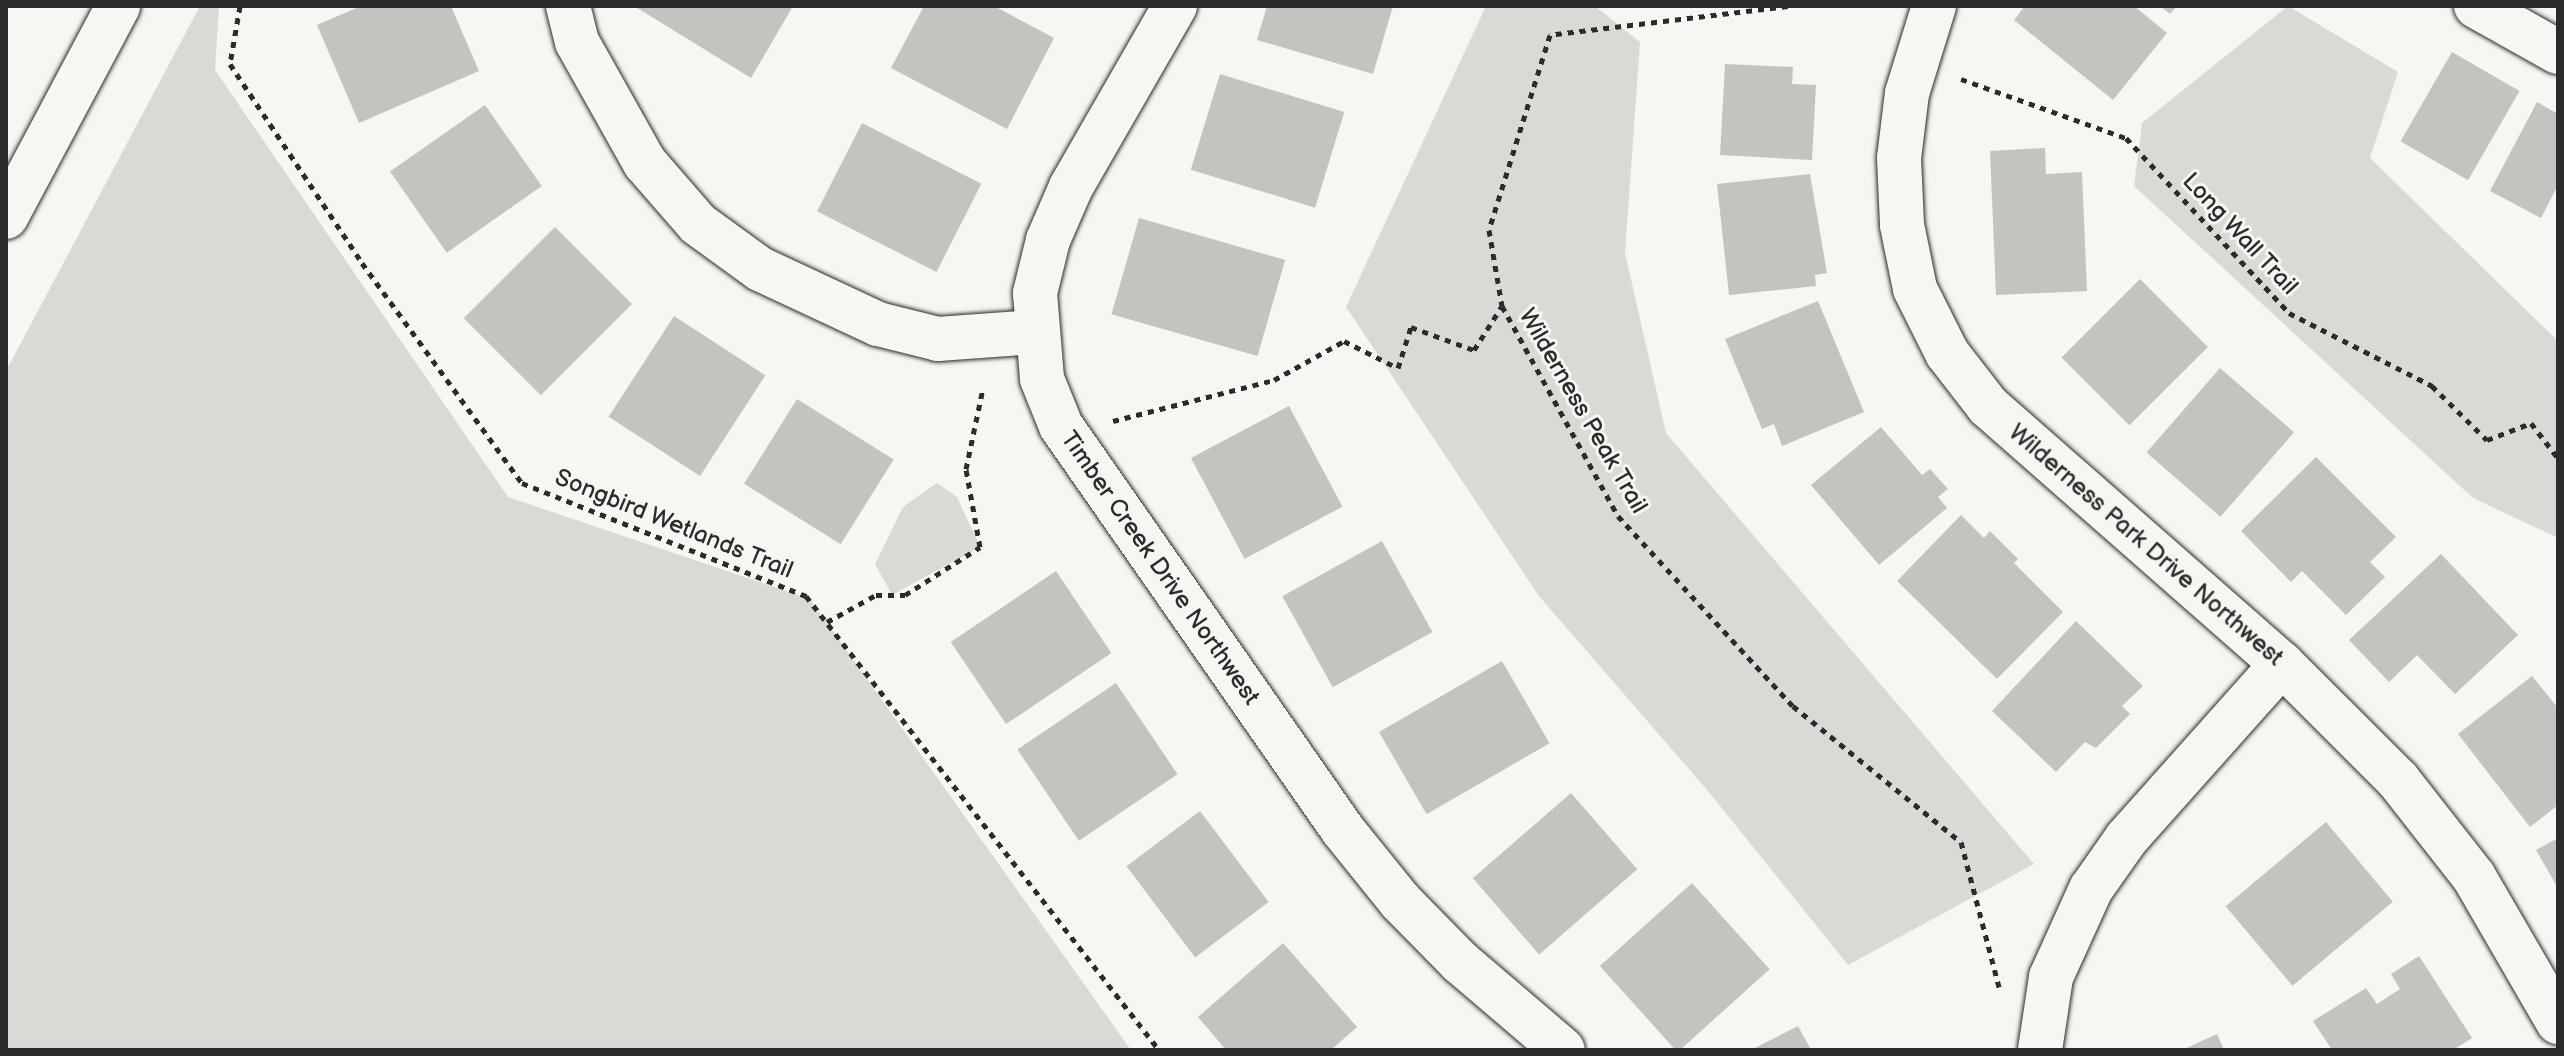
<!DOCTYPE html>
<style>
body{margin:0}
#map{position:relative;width:2564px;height:1056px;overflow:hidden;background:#f6f6f2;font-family:"Balsamiq Sans",sans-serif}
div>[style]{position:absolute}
.green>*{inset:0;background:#d9d9d5}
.building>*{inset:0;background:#c3c3c0;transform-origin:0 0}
.path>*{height:5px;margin-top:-2.5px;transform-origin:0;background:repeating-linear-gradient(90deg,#2b2b2b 0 6px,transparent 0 12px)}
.roads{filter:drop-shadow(0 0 2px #2b2b2b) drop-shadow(0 0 2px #2b2b2b)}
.street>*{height:44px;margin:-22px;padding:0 22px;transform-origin:22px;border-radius:22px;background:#f6f6f2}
span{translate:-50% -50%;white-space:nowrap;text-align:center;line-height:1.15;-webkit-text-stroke:6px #f6f6f2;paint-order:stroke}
.street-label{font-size:24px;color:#2b2b2b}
.frame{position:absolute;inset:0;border:8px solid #2b2b2b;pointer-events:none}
</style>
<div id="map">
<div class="green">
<div style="clip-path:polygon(200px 6px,219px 6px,215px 70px,508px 497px,810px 599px,1131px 1050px,6px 1050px,6px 371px)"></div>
<div style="clip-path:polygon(1486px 6px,1595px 6px,1640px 42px,1625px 253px,1666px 433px,2034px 864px,1848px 965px,1708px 791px,1539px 596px,1346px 307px)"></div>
<div style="clip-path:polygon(2288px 6px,2398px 72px,2370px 158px,2558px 341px,2558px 538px,2473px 498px,2134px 186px,2142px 123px)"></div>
<div style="clip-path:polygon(937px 483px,957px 497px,980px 547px,892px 595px,875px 564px,903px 507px)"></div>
</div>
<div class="building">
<div style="clip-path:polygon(361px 6px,451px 6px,479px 71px,359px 123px,317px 25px)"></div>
<div style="clip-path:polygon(634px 6px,793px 6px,751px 78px)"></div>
<div style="clip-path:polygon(924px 6px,994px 6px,1054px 38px,1007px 129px,891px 68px)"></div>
<div style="clip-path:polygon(1267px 6px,1393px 6px,1373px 74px,1257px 40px)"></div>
<div style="clip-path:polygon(2025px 6px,2134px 6px,2167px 33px,2113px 100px,2014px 20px)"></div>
<div style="clip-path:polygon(2160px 6px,2177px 6px,2170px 14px)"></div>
<div style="left:2452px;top:52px;width:78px;height:103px;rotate:30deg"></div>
<div style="clip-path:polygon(1725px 64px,1793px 67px,1792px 84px,1816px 85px,1812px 160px,1720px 155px)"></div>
<div style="left:1220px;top:74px;width:130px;height:100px;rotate:17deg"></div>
<div style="clip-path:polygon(2537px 102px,2558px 114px,2558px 185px,2541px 218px,2490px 191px)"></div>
<div style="left:485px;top:105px;width:99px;height:116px;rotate:55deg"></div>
<div style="left:862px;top:123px;width:134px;height:99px;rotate:27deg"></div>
<div style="clip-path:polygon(2045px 148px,2046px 174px,2082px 172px,2087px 291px,1996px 295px,1990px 151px)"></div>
<div style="clip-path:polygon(1810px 174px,1827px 273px,1815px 275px,1816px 286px,1729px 295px,1717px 184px)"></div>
<div style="left:1139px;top:218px;width:152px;height:100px;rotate:16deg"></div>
<div style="left:555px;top:227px;width:109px;height:129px;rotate:45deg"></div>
<div style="left:2140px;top:279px;width:96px;height:111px;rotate:45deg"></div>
<div style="clip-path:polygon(1818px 301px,1864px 412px,1782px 446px,1774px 424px,1762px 429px,1725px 339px)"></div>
<div style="left:674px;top:316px;width:109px;height:120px;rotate:33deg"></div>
<div style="left:2220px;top:368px;width:98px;height:112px;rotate:41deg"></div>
<div style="left:797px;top:399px;width:114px;height:100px;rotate:32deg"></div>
<div style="left:1289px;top:406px;width:114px;height:111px;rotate:62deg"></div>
<div style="clip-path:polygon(1881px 427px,1922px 475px,1930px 469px,1948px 489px,1938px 497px,1947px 508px,1879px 565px,1811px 485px)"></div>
<div style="clip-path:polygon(2316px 457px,2396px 537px,2370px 562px,2385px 577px,2346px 615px,2302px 571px,2291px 582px,2241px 531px)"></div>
<div style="clip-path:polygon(1961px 515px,1984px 538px,1990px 531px,2018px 559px,2014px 563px,2063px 612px,1997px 679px,1897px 581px)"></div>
<div style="left:1382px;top:541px;width:104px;height:114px;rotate:61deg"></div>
<div style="clip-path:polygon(2441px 554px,2518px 635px,2455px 694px,2417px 655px,2389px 682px,2349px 640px)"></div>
<div style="left:1056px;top:571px;width:99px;height:127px;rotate:56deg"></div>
<div style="clip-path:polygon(2076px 621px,2143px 686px,2122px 706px,2130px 714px,2096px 748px,2085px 742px,2056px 772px,1992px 711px)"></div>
<div style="left:1502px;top:661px;width:95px;height:142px;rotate:60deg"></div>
<div style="clip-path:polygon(2532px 676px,2558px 708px,2558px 805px,2530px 827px,2458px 734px)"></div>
<div style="left:1116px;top:683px;width:110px;height:119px;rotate:56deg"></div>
<div style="left:1571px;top:793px;width:101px;height:130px;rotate:49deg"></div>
<div style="left:1200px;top:811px;width:114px;height:92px;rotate:53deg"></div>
<div style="left:2326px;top:822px;width:104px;height:131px;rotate:50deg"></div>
<div style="clip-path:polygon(2558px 838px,2558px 888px,2536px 850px)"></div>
<div style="left:1692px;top:883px;width:116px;height:124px;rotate:48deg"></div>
<div style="clip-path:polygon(1283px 943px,1357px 1027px,1331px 1050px,1226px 1050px,1198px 1017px)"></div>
<div style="clip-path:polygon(2419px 956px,2472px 1038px,2453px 1050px,2332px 1050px,2313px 1021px,2366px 988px,2377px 1004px,2400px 989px,2391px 974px)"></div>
<div style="clip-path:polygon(1798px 1026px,1811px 1050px,1751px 1050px)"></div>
<div style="clip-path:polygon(2217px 1034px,2224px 1050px,2182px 1050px)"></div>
</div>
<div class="path">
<div style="left:240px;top:6px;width:59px;rotate:99.8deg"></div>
<div style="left:230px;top:64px;width:239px;rotate:56.4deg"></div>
<div style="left:362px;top:263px;width:272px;rotate:54deg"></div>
<div style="left:522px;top:483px;width:306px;rotate:21.7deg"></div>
<div style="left:806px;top:596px;width:575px;rotate:52.13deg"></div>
<div style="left:1788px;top:6px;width:240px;rotate:173.1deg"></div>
<div style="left:1550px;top:35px;width:204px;rotate:107.4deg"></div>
<div style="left:1489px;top:230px;width:77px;rotate:80.3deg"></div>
<div style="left:1502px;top:306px;width:240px;rotate:61.1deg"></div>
<div style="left:1618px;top:516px;width:258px;rotate:47.4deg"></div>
<div style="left:1793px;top:706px;width:216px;rotate:39deg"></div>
<div style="left:1961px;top:842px;width:154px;rotate:75.3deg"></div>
<div style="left:1961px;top:79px;width:175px;rotate:19.7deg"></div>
<div style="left:2126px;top:138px;width:239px;rotate:47deg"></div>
<div style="left:2289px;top:313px;width:161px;rotate:27deg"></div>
<div style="left:2432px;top:386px;width:77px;rotate:44.5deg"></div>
<div style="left:2487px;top:440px;width:47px;rotate:-21.1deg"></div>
<div style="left:2531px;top:423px;width:44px;rotate:52.4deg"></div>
<div style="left:1113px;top:421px;width:166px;rotate:-14.3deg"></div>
<div style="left:1274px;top:380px;width:80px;rotate:-29.1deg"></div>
<div style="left:1344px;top:341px;width:60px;rotate:26.6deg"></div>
<div style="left:1398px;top:368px;width:43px;rotate:-72.4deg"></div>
<div style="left:1411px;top:327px;width:67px;rotate:20.1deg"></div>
<div style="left:1474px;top:350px;width:52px;rotate:-57.5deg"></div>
<div style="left:827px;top:622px;width:56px;rotate:-28.9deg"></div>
<div style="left:876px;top:595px;width:29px"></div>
<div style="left:905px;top:595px;width:89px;rotate:-32.6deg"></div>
<div style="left:980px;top:547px;width:79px;rotate:-100.2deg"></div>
<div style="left:966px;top:469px;width:83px;rotate:-78.1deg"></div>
</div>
<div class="roads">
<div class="street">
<div style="left:568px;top:6px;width:37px;rotate:76deg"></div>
<div style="left:577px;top:42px;width:139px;rotate:60.7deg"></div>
<div style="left:645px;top:163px;width:81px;rotate:49deg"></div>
<div style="left:698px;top:224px;width:77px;rotate:36deg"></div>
<div style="left:760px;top:269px;width:130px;rotate:25deg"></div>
<div style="left:878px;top:324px;width:62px;rotate:14deg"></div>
<div style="left:938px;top:339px;width:97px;rotate:-4.1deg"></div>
<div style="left:1175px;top:6px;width:209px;rotate:119.9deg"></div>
<div style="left:1071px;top:187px;width:58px;rotate:113.5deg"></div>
<div style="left:1048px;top:240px;width:55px;rotate:103.8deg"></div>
<div style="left:1035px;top:293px;width:86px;rotate:85.3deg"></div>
<div style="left:1042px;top:379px;width:51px;rotate:68deg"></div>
<div style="left:1061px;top:426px;width:491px;rotate:55.1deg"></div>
<div style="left:1342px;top:829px;width:92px;rotate:51.1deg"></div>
<div style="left:1400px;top:901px;width:86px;rotate:45.5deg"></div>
<div style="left:1460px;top:962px;width:135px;rotate:40.5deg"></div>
<div style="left:1934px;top:6px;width:91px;rotate:107.2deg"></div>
<div style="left:1907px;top:93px;width:65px;rotate:97deg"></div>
<div style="left:1899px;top:158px;width:67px;rotate:87.4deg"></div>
<div style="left:1902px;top:225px;width:65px;rotate:78.5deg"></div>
<div style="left:1915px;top:289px;width:72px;rotate:63.4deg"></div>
<div style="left:1947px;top:353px;width:67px;rotate:52.3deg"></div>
<div style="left:1988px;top:406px;width:391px;rotate:41.3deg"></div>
<div style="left:2282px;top:664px;width:164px;rotate:45deg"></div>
<div style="left:2398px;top:780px;width:123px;rotate:51.9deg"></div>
<div style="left:2474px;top:877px;width:168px;rotate:59.9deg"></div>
<div style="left:2476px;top:6px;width:94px;rotate:29.3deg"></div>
<div style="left:6px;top:217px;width:239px;rotate:-62deg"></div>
<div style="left:2040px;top:1050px;width:74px;rotate:-81.4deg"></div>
<div style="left:2051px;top:977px;width:97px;rotate:-65.6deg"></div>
<div style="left:2091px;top:889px;width:61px;rotate:-55deg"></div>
<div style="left:2126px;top:839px;width:234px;rotate:-48.3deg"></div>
</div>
</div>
<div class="street-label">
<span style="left:2240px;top:234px;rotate:47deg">Long Wall Trail</span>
<span style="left:1583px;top:411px;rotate:60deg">Wilderness Peak Trail</span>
<span style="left:674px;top:524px;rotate:22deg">Songbird Wetlands Trail</span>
<span style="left:2146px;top:545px;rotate:41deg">Wilderness Park Drive Northwest</span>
<span style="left:1160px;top:568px;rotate:55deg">Timber Creek Drive Northwest</span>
</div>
<div class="frame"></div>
</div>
